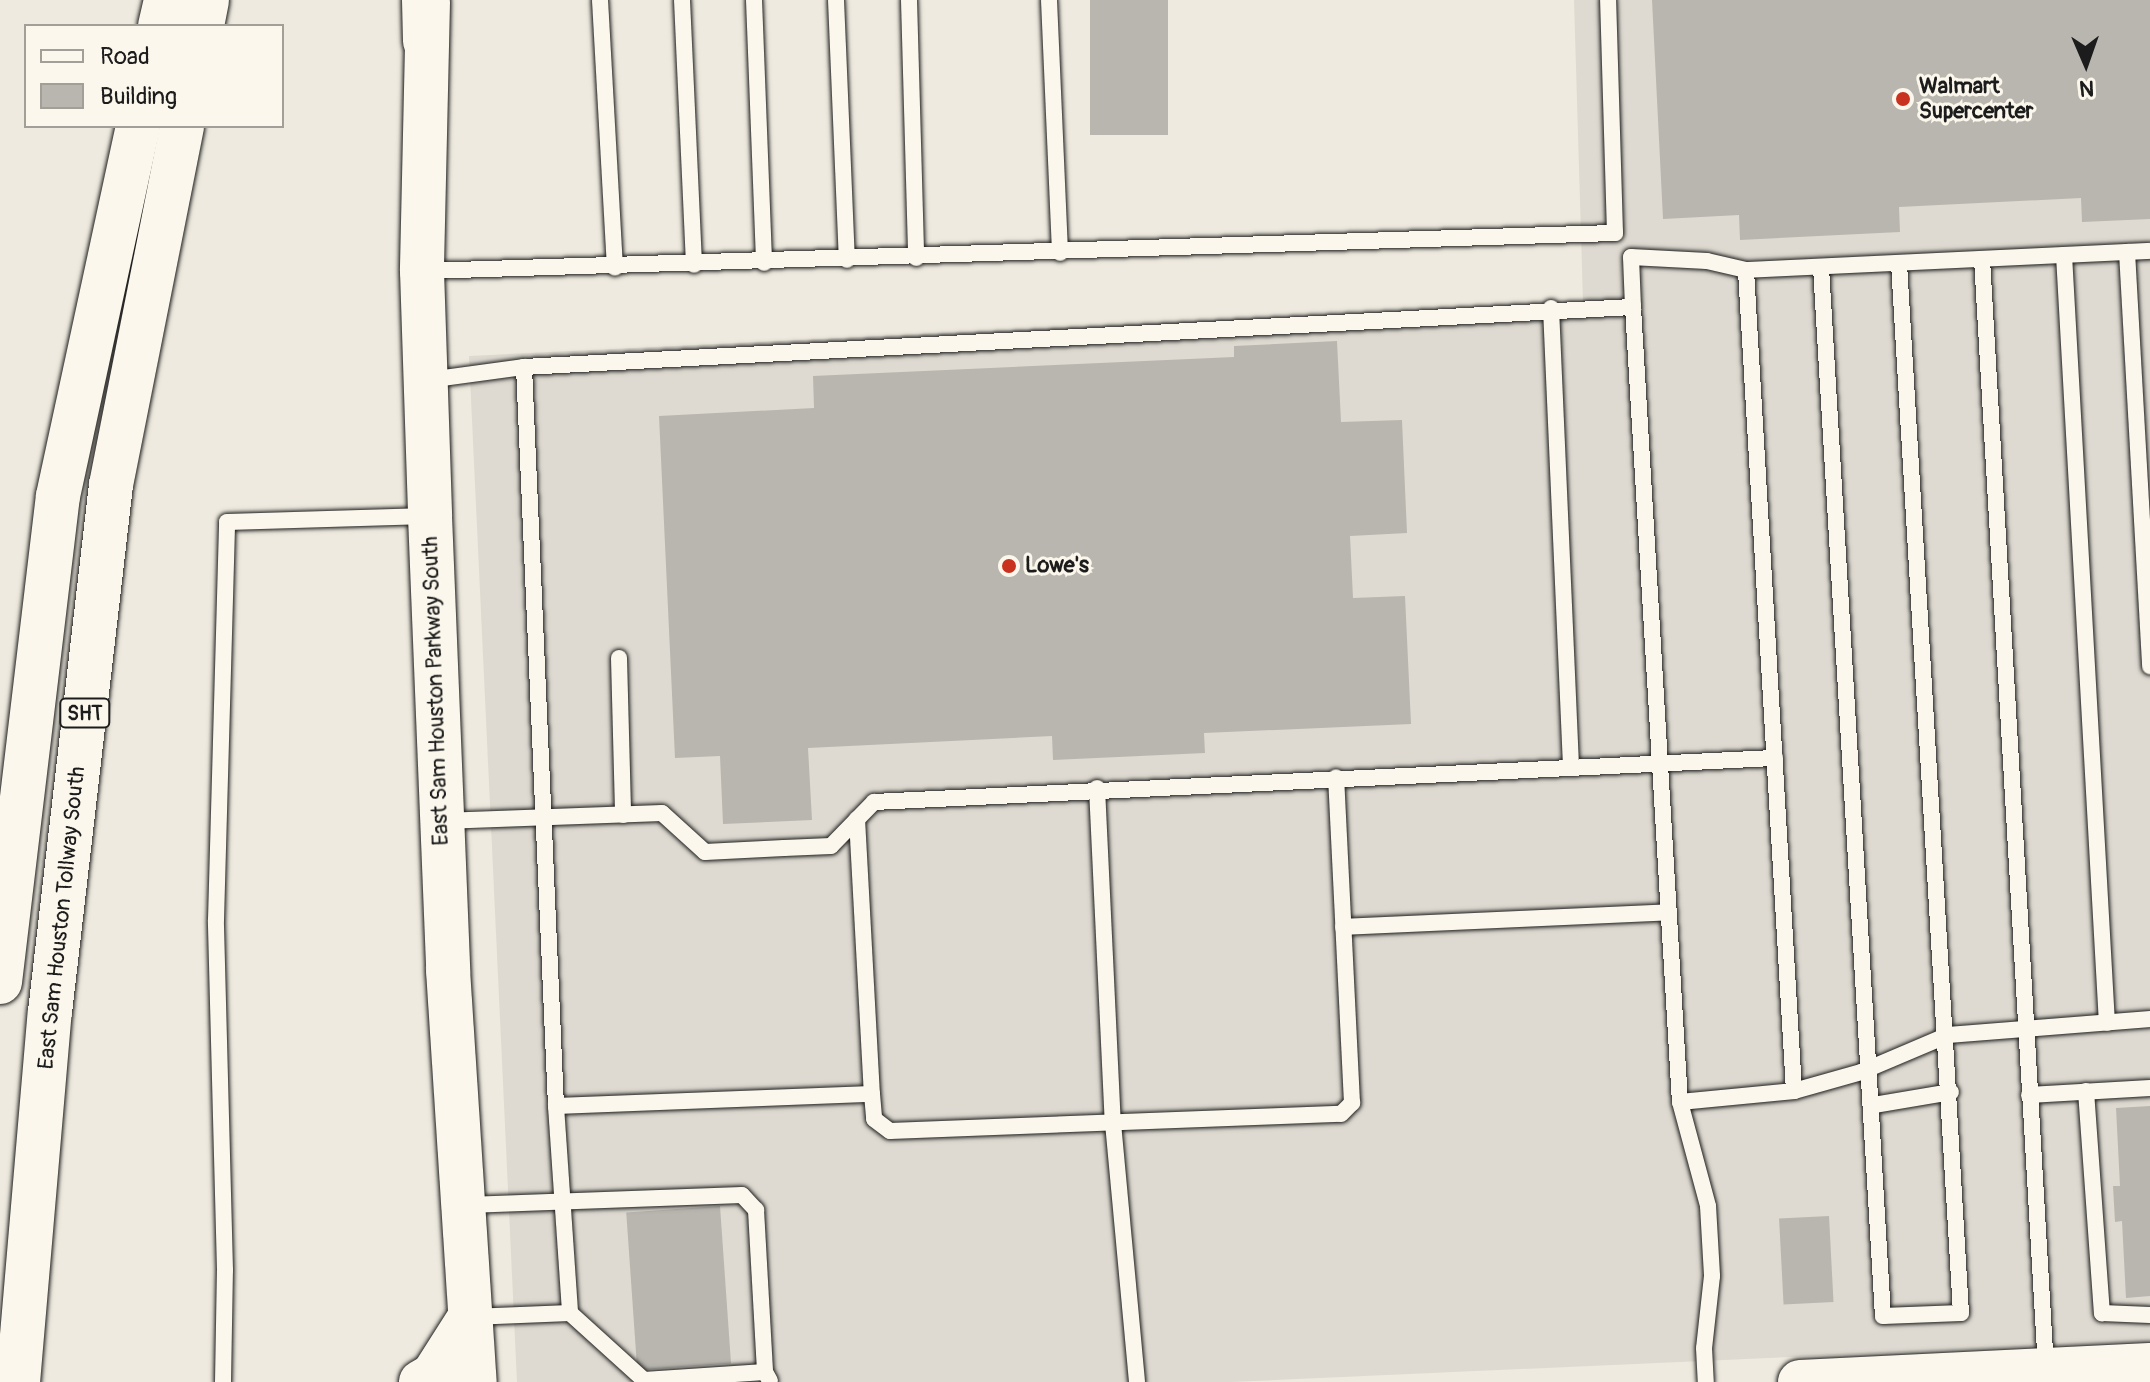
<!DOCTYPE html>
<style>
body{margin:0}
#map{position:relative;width:2150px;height:1382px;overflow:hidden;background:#eeeadf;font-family:Pangolin,sans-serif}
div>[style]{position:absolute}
.built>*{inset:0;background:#dedad1}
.building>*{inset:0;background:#b9b6af;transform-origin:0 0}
.roads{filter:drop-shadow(0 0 2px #1c1c1c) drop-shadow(0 0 2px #1c1c1c)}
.lane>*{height:16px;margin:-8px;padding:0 8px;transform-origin:8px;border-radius:8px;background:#fbf7ec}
.secondary>*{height:44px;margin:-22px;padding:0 22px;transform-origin:22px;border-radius:22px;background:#fbf7ec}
.highway>*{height:44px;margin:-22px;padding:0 22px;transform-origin:22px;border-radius:22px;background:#fbf7ec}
.dots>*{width:22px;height:22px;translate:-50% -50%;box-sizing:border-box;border:4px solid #fbf7ec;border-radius:50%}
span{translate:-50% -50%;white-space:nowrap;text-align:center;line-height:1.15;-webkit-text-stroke:6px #fbf7ec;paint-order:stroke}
.shield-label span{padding:2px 6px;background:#fbf7ec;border:2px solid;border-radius:6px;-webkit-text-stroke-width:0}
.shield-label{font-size:20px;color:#1c1c1c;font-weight:700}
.poi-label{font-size:22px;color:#1c1c1c;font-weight:700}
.left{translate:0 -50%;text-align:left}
.street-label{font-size:22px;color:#1c1c1c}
.legend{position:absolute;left:24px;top:24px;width:260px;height:104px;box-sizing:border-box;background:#fbf7ec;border:2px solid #a29f99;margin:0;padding:10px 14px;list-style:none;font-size:24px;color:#1c1c1c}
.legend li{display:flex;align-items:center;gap:16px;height:40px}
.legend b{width:40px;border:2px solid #a29f99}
.north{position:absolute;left:2046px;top:24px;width:80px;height:80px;-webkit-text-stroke:6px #fbf7ec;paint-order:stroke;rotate:178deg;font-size:22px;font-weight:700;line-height:32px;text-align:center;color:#1c1c1c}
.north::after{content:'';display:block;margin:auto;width:28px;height:36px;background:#1c1c1c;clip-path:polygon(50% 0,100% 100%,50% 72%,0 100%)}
</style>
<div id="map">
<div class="built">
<div style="clip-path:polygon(1574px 0,2150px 0,2150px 1341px,1231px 1382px,517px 1382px,469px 356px,1583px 302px)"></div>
</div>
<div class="building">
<div style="left:1090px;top:0;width:78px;height:135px"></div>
<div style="clip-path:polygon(1652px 0,2150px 0,2150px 219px,2082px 222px,2081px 198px,1899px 207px,1900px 232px,1740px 240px,1739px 215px,1663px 219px)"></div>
<div style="clip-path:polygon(1337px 341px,1341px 422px,1402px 420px,1407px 533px,1350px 536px,1353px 598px,1405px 596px,1411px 724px,1204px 733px,1205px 753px,1053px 760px,1052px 736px,808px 748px,812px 820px,723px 824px,720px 756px,675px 758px,659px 416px,814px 408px,813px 376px,1234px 357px,1234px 346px)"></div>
<div style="clip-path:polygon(2150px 1106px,2150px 1296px,2126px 1298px,2122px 1221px,2115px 1222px,2113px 1186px,2120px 1186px,2116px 1108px)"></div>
<div style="left:720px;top:1206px;width:158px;height:94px;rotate:86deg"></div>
<div style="left:1829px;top:1216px;width:86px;height:50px;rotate:87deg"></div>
</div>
<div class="roads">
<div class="lane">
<div style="left:600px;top:0;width:268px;rotate:86.8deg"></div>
<div style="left:682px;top:0;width:265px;rotate:87.4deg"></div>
<div style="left:754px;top:0;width:263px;rotate:87.8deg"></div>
<div style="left:836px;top:0;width:260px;rotate:87.6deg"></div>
<div style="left:909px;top:0;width:258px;rotate:88.4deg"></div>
<div style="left:1049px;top:0;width:253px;rotate:87.5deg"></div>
<div style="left:2127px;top:252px;width:415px;rotate:86.8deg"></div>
<div style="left:2064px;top:255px;width:769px;rotate:86.8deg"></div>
<div style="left:1982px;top:259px;width:1112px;rotate:86.7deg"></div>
<div style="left:1821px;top:267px;width:1051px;rotate:86.62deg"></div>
<div style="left:1883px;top:1316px;width:78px;rotate:-2.2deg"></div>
<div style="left:1961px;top:1313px;width:1052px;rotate:-93.38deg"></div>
<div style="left:424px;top:271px;width:1192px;rotate:-1.83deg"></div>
<div style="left:1615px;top:233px;width:233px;rotate:-91.7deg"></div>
<div style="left:1633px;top:307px;width:50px;rotate:-92.3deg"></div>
<div style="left:1631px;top:257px;width:76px;rotate:3deg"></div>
<div style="left:1707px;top:261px;width:40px;rotate:13deg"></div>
<div style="left:1551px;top:308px;width:460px;rotate:87.5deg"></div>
<div style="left:524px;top:367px;width:740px;rotate:87.52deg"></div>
<div style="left:556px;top:1106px;width:316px;rotate:-2.2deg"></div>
<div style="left:872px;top:1094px;width:25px;rotate:85deg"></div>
<div style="left:874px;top:1119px;width:20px;rotate:37deg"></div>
<div style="left:890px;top:1131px;width:451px;rotate:-2.2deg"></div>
<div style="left:1341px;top:1114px;width:16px;rotate:-45deg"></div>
<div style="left:1352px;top:1103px;width:326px;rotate:-92.8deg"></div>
<div style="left:428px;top:380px;width:97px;rotate:-7.7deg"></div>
<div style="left:524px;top:367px;width:1111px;rotate:-3.1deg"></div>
<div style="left:1633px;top:307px;width:796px;rotate:86.62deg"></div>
<div style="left:1680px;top:1102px;width:108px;rotate:74.9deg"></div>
<div style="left:1708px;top:1206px;width:70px;rotate:86.7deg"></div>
<div style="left:1712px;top:1276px;width:72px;rotate:96.3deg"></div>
<div style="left:1704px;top:1348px;width:34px;rotate:87deg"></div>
<div style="left:619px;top:658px;width:157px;rotate:88.5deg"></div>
<div style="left:1097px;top:788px;width:335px;rotate:87.3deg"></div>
<div style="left:1113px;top:1123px;width:260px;rotate:84.7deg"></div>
<div style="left:857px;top:819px;width:275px;rotate:86.9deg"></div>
<div style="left:442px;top:821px;width:220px;rotate:-2.1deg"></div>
<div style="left:662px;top:813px;width:58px;rotate:42.2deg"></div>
<div style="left:705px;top:852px;width:79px;rotate:-2.9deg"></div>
<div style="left:784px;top:848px;width:47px;rotate:-2.4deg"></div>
<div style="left:831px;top:846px;width:62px;rotate:-45.7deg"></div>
<div style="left:874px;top:802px;width:902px;rotate:-2.8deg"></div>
<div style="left:1343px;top:927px;width:325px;rotate:-2.6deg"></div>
<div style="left:1794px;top:1091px;width:822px;rotate:-93.35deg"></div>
<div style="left:1746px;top:270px;width:404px;rotate:-2.7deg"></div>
<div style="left:2086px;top:1091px;width:223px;rotate:85.9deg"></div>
<div style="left:2102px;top:1313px;width:48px;rotate:2.4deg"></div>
<div style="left:2029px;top:1095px;width:121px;rotate:-3.3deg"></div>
<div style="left:1680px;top:1102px;width:115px;rotate:-5.5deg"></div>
<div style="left:1794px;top:1091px;width:70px;rotate:-15.8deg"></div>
<div style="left:1861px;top:1072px;width:95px;rotate:-23deg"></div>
<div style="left:1948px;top:1035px;width:203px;rotate:-4.5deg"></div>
<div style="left:1874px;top:1105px;width:78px;rotate:-9.6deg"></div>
<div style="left:556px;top:1106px;width:207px;rotate:86.1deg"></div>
<div style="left:570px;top:1313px;width:100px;rotate:42.2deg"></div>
<div style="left:644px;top:1380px;width:121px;rotate:-3.8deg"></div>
<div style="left:765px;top:1372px;width:10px;rotate:61deg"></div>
<div style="left:467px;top:1205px;width:275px;rotate:-2.1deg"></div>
<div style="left:742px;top:1195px;width:21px;rotate:47deg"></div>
<div style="left:756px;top:1210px;width:162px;rotate:86.8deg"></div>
<div style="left:471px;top:1317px;width:99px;rotate:-2.3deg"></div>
<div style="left:223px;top:1382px;width:112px;rotate:-89deg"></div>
<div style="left:225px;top:1270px;width:350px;rotate:-91.5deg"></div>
<div style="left:216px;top:920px;width:398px;rotate:-88.4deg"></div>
<div style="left:227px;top:522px;width:201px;rotate:-1.7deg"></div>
</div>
<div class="secondary">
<div style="left:428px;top:2px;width:269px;rotate:91.3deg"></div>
<div style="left:422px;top:271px;width:245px;rotate:88.1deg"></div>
<div style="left:430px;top:516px;width:454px;rotate:87.7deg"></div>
<div style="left:448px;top:970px;width:413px;rotate:86.3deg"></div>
<div style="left:421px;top:1382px;width:14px;rotate:-30deg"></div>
<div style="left:433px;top:1375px;width:69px;rotate:-57.5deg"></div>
<div style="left:1800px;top:1382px;width:350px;rotate:-2.8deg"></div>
</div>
<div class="highway">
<div style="left:424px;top:0;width:41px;rotate:88.6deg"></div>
<div style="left:160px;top:26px;width:27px;rotate:-77deg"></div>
<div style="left:202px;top:26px;width:26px;rotate:-79deg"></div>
<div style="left:0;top:982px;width:489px;rotate:-83.2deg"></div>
<div style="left:58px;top:496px;width:379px;rotate:-77.8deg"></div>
<div style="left:18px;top:1382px;width:371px;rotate:-85.1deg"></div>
<div style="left:50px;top:1012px;width:531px;rotate:-83.4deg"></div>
<div style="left:111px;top:485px;width:366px;rotate:-78.8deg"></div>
</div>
</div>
<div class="dots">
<div style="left:1903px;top:99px;background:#c8321e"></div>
<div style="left:1009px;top:566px;background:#c8321e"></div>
</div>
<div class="shield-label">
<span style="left:85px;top:713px">SHT</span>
</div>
<div class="poi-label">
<span class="left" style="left:1919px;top:99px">Walmart<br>Supercenter</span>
<span class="left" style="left:1025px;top:566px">Lowe's</span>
</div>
<div class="street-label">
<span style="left:436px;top:691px;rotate:-92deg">East Sam Houston Parkway South</span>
<span style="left:62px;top:918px;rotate:-84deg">East Sam Houston Tollway South</span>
</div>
<ul class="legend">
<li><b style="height:10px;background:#fbf7ec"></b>Road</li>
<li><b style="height:22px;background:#b9b6af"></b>Building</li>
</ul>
<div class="north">N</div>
</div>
